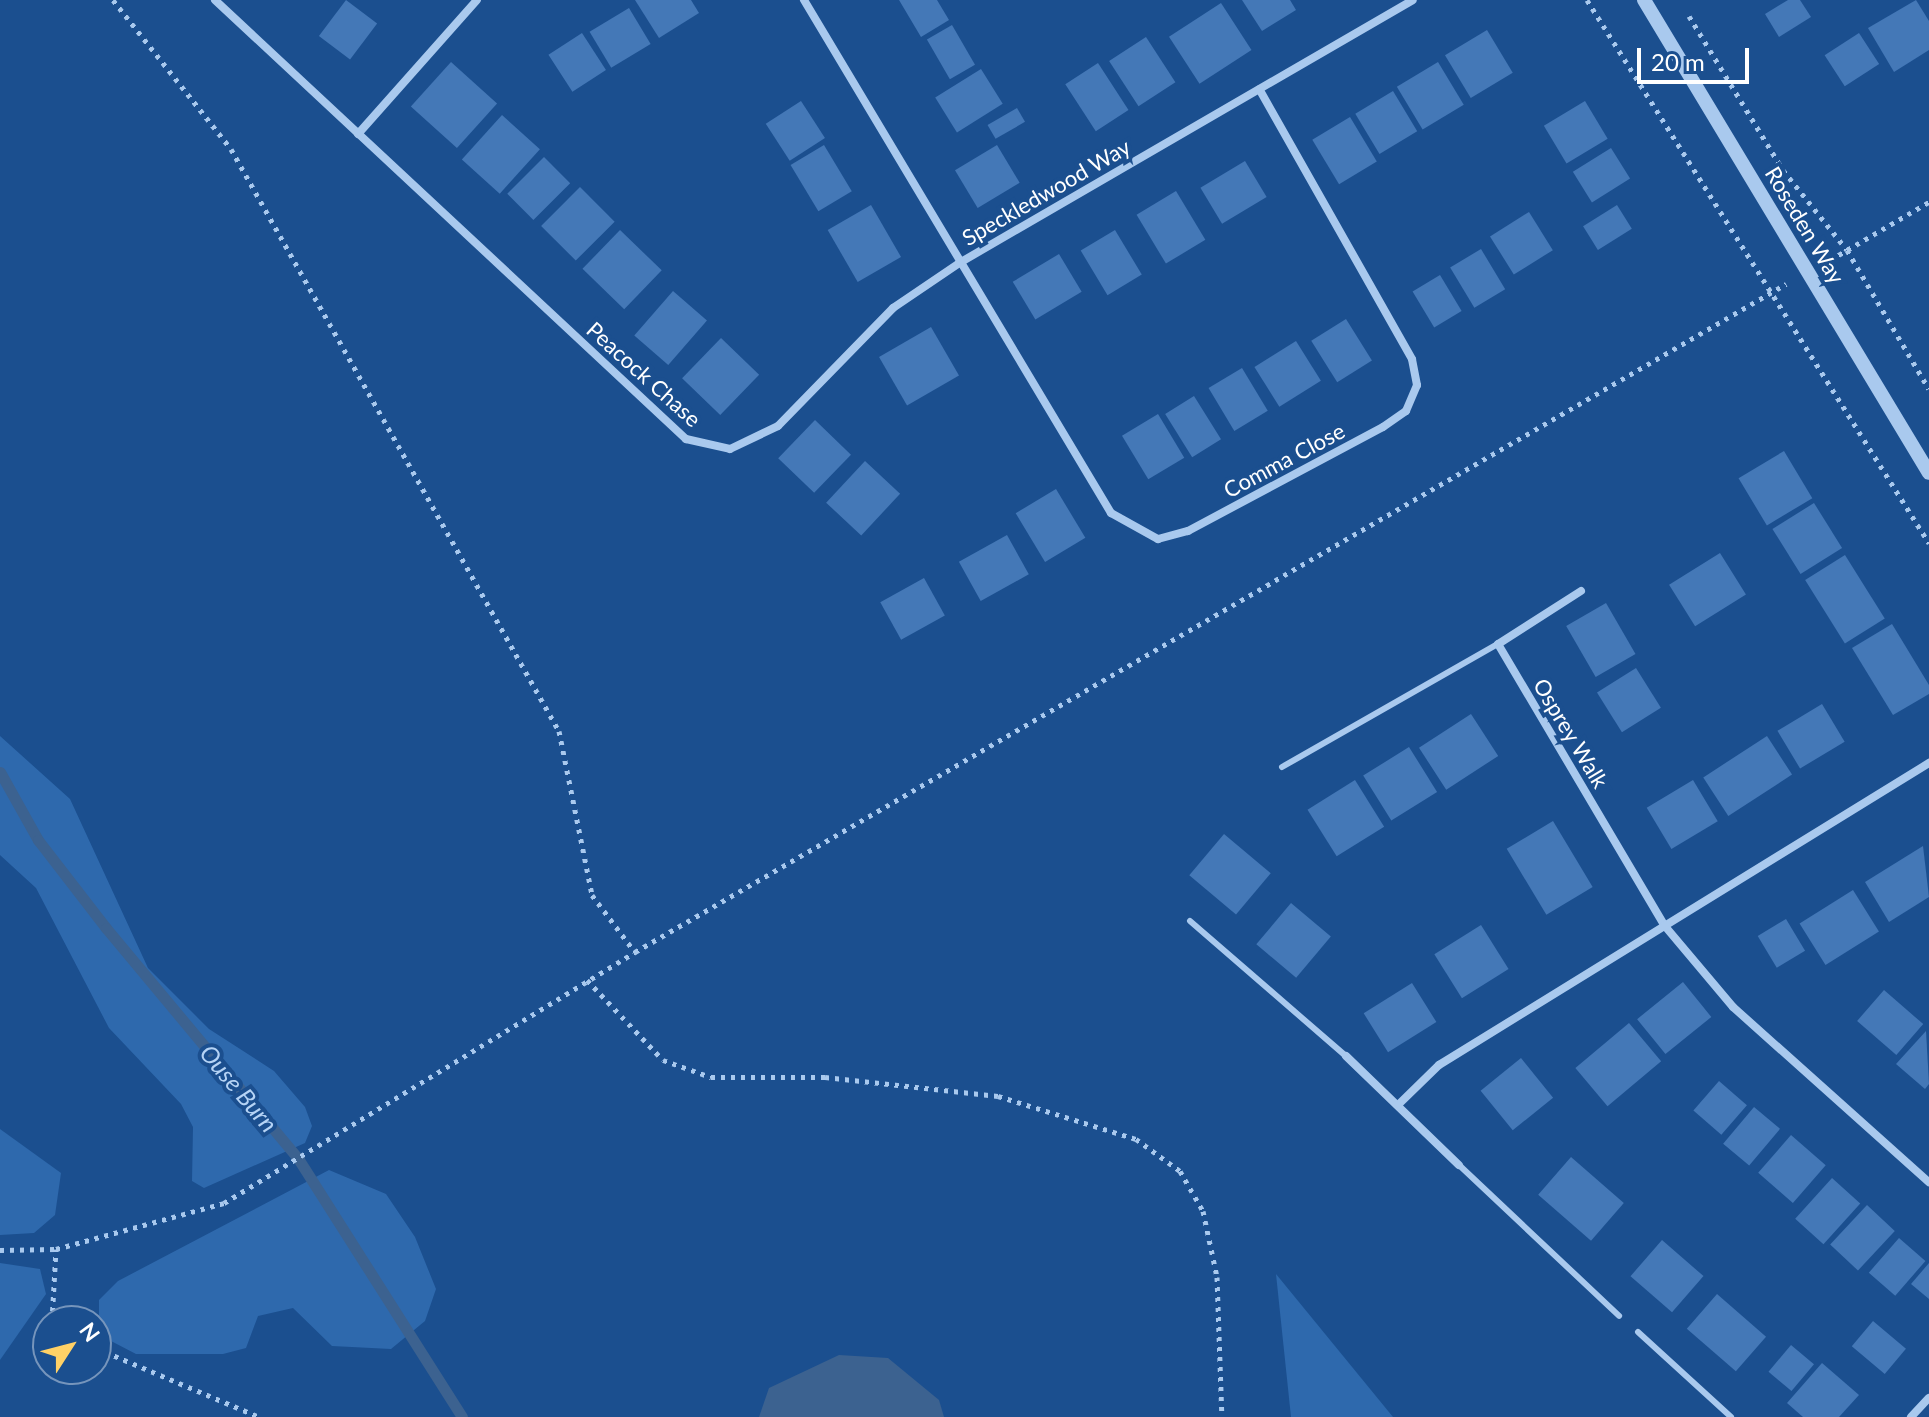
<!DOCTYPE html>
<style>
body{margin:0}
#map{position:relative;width:1929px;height:1417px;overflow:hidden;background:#1b4f8f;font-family:Lato,sans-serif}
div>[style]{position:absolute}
.green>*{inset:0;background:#2e69ad}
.water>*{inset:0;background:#3c6290}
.stream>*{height:11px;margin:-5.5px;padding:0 5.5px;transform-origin:5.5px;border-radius:5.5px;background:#3c6290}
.building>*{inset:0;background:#4478b7;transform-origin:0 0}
.path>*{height:5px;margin-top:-2.5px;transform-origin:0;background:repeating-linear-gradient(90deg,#a9c9ee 0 4px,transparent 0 10px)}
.service>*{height:6px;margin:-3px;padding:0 3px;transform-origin:3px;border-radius:3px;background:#a9c9ee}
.minor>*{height:8px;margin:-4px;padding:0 4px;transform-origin:4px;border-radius:4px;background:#a9c9ee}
.tertiary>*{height:14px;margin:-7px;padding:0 7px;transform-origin:7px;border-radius:7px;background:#a9c9ee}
span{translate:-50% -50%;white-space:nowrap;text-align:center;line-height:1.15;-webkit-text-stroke:8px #1b4f8f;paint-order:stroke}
.street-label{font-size:22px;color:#fff}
.water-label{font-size:24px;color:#b5d3f5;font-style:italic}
.north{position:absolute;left:32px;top:1305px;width:80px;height:80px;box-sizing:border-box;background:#1b4f8f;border:2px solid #7695bc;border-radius:50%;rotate:54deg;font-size:22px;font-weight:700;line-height:32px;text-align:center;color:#fff}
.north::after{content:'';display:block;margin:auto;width:28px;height:36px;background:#ffd166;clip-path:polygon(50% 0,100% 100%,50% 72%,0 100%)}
.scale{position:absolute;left:1637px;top:48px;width:112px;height:36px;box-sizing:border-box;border:4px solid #fff;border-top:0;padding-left:10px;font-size:24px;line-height:28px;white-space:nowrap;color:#fff;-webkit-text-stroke:6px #1b4f8f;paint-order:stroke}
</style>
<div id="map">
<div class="green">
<div style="clip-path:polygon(0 736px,70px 799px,148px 968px,209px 1029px,274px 1071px,305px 1107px,312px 1126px,305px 1143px,204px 1188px,192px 1181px,193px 1127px,181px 1104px,109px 1028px,36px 888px,0 855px)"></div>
<div style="clip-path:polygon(0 1129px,61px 1173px,55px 1215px,34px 1233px,0 1235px)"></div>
<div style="clip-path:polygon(329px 1170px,386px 1194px,415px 1237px,436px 1289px,425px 1321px,391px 1349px,332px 1346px,293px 1308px,258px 1316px,246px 1348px,223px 1354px,136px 1354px,111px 1341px,99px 1324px,99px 1300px,118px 1281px)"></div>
<div style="clip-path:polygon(0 1263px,40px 1269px,46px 1294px,0 1360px)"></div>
<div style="clip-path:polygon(1276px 1274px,1393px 1417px,1291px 1417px)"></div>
</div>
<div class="water">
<div style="clip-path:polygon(839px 1355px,888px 1358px,939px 1400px,944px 1417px,759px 1417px,769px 1388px)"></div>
</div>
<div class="stream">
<div style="left:0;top:772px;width:78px;rotate:60.8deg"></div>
<div style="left:38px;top:840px;width:111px;rotate:52.3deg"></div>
<div style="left:106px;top:928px;width:302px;rotate:50.2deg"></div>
<div style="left:299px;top:1160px;width:304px;rotate:57.6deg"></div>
</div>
<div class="building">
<div style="left:346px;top:0;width:39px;height:45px;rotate:37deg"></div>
<div style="clip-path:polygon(635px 0,691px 0,699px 13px,659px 38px)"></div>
<div style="clip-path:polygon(899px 0,937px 0,949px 20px,921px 37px)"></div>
<div style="clip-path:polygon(1242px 0,1290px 0,1296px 10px,1262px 31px)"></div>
<div style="clip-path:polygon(1788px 0,1800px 0,1811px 17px,1779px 37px,1765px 14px)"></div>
<div style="clip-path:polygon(1916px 0,1929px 21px,1929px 50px,1894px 72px,1868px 28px)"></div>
<div style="left:1221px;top:3px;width:56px;height:62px;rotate:57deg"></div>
<div style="left:629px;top:8px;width:42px;height:46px;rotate:59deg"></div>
<div style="left:952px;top:25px;width:46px;height:29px;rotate:60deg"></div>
<div style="left:1487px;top:30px;width:50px;height:49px;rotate:59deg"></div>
<div style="left:582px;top:33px;width:44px;height:40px;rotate:57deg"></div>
<div style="left:1859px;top:33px;width:37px;height:41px;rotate:57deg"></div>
<div style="left:1146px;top:37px;width:54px;height:44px;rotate:57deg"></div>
<div style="left:451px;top:62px;width:62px;height:60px;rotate:42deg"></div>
<div style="left:1438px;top:62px;width:50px;height:48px;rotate:59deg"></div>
<div style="left:1098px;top:63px;width:56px;height:39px;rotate:57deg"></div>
<div style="left:981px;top:69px;width:41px;height:54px;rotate:58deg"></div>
<div style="left:1393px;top:91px;width:47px;height:44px;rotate:59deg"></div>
<div style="left:801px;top:101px;width:44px;height:42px;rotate:57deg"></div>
<div style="left:1585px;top:101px;width:44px;height:48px;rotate:59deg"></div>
<div style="left:1017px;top:108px;width:16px;height:34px;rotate:60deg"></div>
<div style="left:502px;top:115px;width:51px;height:60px;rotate:42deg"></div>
<div style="left:1350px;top:117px;width:52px;height:44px;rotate:59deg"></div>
<div style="left:824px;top:145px;width:54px;height:39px;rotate:59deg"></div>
<div style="left:997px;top:145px;width:44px;height:49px;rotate:59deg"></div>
<div style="left:1611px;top:148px;width:36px;height:45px;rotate:58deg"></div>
<div style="left:544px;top:157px;width:37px;height:52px;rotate:45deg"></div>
<div style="left:1245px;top:161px;width:42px;height:52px;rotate:59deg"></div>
<div style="left:580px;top:187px;width:49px;height:55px;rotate:45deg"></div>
<div style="left:1176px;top:191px;width:57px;height:46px;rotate:59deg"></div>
<div style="left:871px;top:205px;width:60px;height:50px;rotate:60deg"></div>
<div style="left:1617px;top:205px;width:28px;height:40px;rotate:58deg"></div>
<div style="left:1529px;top:212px;width:45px;height:46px;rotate:58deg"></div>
<div style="left:620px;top:230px;width:58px;height:54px;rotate:44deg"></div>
<div style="left:1115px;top:230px;width:52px;height:40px;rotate:59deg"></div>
<div style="left:1481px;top:249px;width:47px;height:36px;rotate:59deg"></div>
<div style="left:1059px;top:254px;width:44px;height:54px;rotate:59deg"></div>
<div style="left:1440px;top:275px;width:42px;height:32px;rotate:59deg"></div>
<div style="left:673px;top:291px;width:45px;height:59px;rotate:41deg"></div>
<div style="left:1346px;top:319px;width:49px;height:41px;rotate:58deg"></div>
<div style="left:931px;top:327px;width:56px;height:60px;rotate:60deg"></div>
<div style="left:721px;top:338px;width:53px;height:56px;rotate:44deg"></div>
<div style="left:1296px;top:341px;width:47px;height:49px;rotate:58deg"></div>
<div style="left:1242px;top:368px;width:50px;height:39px;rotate:59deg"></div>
<div style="left:1194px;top:396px;width:51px;height:34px;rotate:58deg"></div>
<div style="left:1158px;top:414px;width:51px;height:42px;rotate:59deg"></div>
<div style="left:815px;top:420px;width:50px;height:53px;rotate:44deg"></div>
<div style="left:1784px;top:451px;width:55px;height:53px;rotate:59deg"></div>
<div style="left:865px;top:461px;width:48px;height:57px;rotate:43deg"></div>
<div style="left:1056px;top:489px;width:57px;height:47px;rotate:59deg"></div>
<div style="left:1814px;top:503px;width:53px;height:49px;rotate:58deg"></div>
<div style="left:1007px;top:535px;width:45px;height:55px;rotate:61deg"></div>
<div style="left:1720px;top:553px;width:49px;height:60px;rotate:58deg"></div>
<div style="left:1845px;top:555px;width:75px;height:47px;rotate:58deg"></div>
<div style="left:924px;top:578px;width:43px;height:50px;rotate:61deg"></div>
<div style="left:1606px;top:603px;width:59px;height:46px;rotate:60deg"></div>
<div style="clip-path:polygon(1892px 624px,1929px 685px,1929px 694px,1893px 715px,1852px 648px)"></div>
<div style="left:1636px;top:668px;width:47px;height:46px;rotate:58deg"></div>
<div style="left:1822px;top:704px;width:44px;height:52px;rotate:59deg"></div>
<div style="left:1471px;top:714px;width:50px;height:62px;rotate:57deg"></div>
<div style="left:1767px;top:736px;width:46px;height:76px;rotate:57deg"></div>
<div style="left:1409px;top:747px;width:53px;height:54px;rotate:58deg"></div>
<div style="left:1355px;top:780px;width:55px;height:56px;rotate:58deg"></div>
<div style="left:1693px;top:780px;width:48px;height:54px;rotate:59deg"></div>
<div style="left:1553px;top:821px;width:77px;height:54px;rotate:59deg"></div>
<div style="left:1224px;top:834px;width:61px;height:54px;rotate:40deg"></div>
<div style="clip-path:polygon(1923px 846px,1929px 897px,1889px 922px,1865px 882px)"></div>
<div style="left:1853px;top:890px;width:49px;height:63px;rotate:58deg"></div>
<div style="left:1291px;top:903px;width:52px;height:54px;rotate:40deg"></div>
<div style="left:1786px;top:919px;width:37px;height:33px;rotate:59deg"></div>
<div style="left:1481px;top:925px;width:52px;height:55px;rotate:58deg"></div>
<div style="left:1683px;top:982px;width:45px;height:59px;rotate:51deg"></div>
<div style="left:1412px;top:983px;width:46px;height:57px;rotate:58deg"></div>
<div style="left:1884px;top:990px;width:52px;height:41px;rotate:41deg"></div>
<div style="left:1629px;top:1023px;width:50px;height:70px;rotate:50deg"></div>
<div style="clip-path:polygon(1926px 1031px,1929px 1084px,1925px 1089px,1896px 1064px)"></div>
<div style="left:1521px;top:1058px;width:51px;height:52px;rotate:51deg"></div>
<div style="left:1719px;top:1081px;width:37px;height:39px;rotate:41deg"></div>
<div style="left:1754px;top:1107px;width:34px;height:48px;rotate:40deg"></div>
<div style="left:1791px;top:1135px;width:46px;height:50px;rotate:41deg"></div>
<div style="left:1571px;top:1157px;width:70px;height:50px;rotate:41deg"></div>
<div style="left:1832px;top:1178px;width:38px;height:55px;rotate:42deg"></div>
<div style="left:1867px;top:1205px;width:38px;height:54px;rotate:43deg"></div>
<div style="left:1899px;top:1238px;width:35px;height:46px;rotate:41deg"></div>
<div style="left:1662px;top:1240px;width:55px;height:48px;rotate:41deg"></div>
<div style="clip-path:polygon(1929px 1263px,1929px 1299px,1911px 1284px)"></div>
<div style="left:1717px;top:1294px;width:65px;height:46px;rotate:41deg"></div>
<div style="left:1873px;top:1321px;width:43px;height:33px;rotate:40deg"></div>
<div style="left:1791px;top:1345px;width:30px;height:35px;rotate:40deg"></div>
<div style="clip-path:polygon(1822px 1363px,1859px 1395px,1839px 1417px,1803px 1417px,1787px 1403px)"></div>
</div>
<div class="path">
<div style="left:113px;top:0;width:190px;rotate:51.6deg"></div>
<div style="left:231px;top:149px;width:668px;rotate:60.6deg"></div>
<div style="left:559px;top:731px;width:167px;rotate:78.6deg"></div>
<div style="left:592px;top:895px;width:71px;rotate:53deg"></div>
<div style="left:1587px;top:0;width:642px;rotate:57.8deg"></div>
<div style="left:1689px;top:16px;width:180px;rotate:58.6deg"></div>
<div style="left:1783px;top:170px;width:102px;rotate:51.3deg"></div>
<div style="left:1847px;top:250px;width:161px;rotate:59.5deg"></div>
<div style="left:1830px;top:260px;width:115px;rotate:-30.4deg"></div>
<div style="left:587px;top:980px;width:110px;rotate:46.5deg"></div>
<div style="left:663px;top:1060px;width:51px;rotate:19.5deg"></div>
<div style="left:711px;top:1077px;width:114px"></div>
<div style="left:825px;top:1077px;width:174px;rotate:6.3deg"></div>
<div style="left:998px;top:1096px;width:145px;rotate:17.3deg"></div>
<div style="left:1136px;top:1139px;width:54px;rotate:36deg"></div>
<div style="left:1180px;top:1171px;width:46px;rotate:60.1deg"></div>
<div style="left:1203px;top:1211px;width:67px;rotate:78deg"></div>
<div style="left:1217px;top:1277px;width:140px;rotate:88deg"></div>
<div style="left:0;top:1250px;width:56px;rotate:-1deg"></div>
<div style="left:56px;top:1249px;width:174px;rotate:-15.3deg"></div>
<div style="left:224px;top:1203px;width:482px;rotate:-31.4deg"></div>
<div style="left:635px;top:952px;width:1331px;rotate:-30.13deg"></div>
<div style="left:52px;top:1321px;width:72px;rotate:-86.8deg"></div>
<div style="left:96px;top:1348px;width:177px;rotate:22.9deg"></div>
</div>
<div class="service">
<div style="left:1282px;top:767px;width:249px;rotate:-29.7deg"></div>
<div style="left:1190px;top:921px;width:206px;rotate:40.9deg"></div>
<div style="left:1459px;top:1165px;width:220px;rotate:43.3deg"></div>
<div style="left:1638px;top:1332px;width:126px;rotate:42.4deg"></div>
</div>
<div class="minor">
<div style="left:215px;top:0;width:644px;rotate:42.99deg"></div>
<div style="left:686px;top:439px;width:45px;rotate:12.8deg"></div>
<div style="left:730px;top:449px;width:53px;rotate:-25.6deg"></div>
<div style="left:778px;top:426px;width:165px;rotate:-45.7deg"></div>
<div style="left:893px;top:308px;width:82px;rotate:-34.1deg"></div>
<div style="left:961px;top:262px;width:522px;rotate:-30.1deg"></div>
<div style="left:804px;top:0;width:598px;rotate:59.1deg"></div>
<div style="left:1111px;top:513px;width:54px;rotate:29deg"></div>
<div style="left:1158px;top:539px;width:31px;rotate:-15deg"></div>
<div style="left:1188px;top:531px;width:221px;rotate:-28.1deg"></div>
<div style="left:1383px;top:427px;width:28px;rotate:-35deg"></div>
<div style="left:1406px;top:411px;width:28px;rotate:-67deg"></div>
<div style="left:1417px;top:385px;width:26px;rotate:-101deg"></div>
<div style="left:1412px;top:359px;width:310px;rotate:-119.5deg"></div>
<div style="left:358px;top:134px;width:179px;rotate:-48.4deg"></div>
<div style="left:1581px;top:591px;width:98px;rotate:147.4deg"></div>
<div style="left:1498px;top:644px;width:326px;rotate:59.4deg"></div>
<div style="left:1664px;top:925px;width:107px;rotate:49.9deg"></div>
<div style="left:1733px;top:1007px;width:263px;rotate:41.8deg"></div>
<div style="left:1346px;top:1056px;width:157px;rotate:44deg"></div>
<div style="left:1399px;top:1104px;width:56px;rotate:-44.3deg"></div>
<div style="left:1439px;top:1065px;width:576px;rotate:-31.65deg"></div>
<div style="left:1911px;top:1417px;width:26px;rotate:-47deg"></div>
</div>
<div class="tertiary">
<div style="left:1644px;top:0;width:552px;rotate:58.93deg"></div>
</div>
<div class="street-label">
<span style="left:1046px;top:192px;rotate:-30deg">Speckledwood Way</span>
<span style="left:1805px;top:225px;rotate:59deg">Roseden Way</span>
<span style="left:644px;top:374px;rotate:42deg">Peacock Chase</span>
<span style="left:1284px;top:460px;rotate:-28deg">Comma Close</span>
<span style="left:1571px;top:733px;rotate:59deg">Osprey Walk</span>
</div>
<div class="water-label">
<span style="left:239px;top:1088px;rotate:50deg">Ouse Burn</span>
</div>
<div class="north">N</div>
<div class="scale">20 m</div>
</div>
